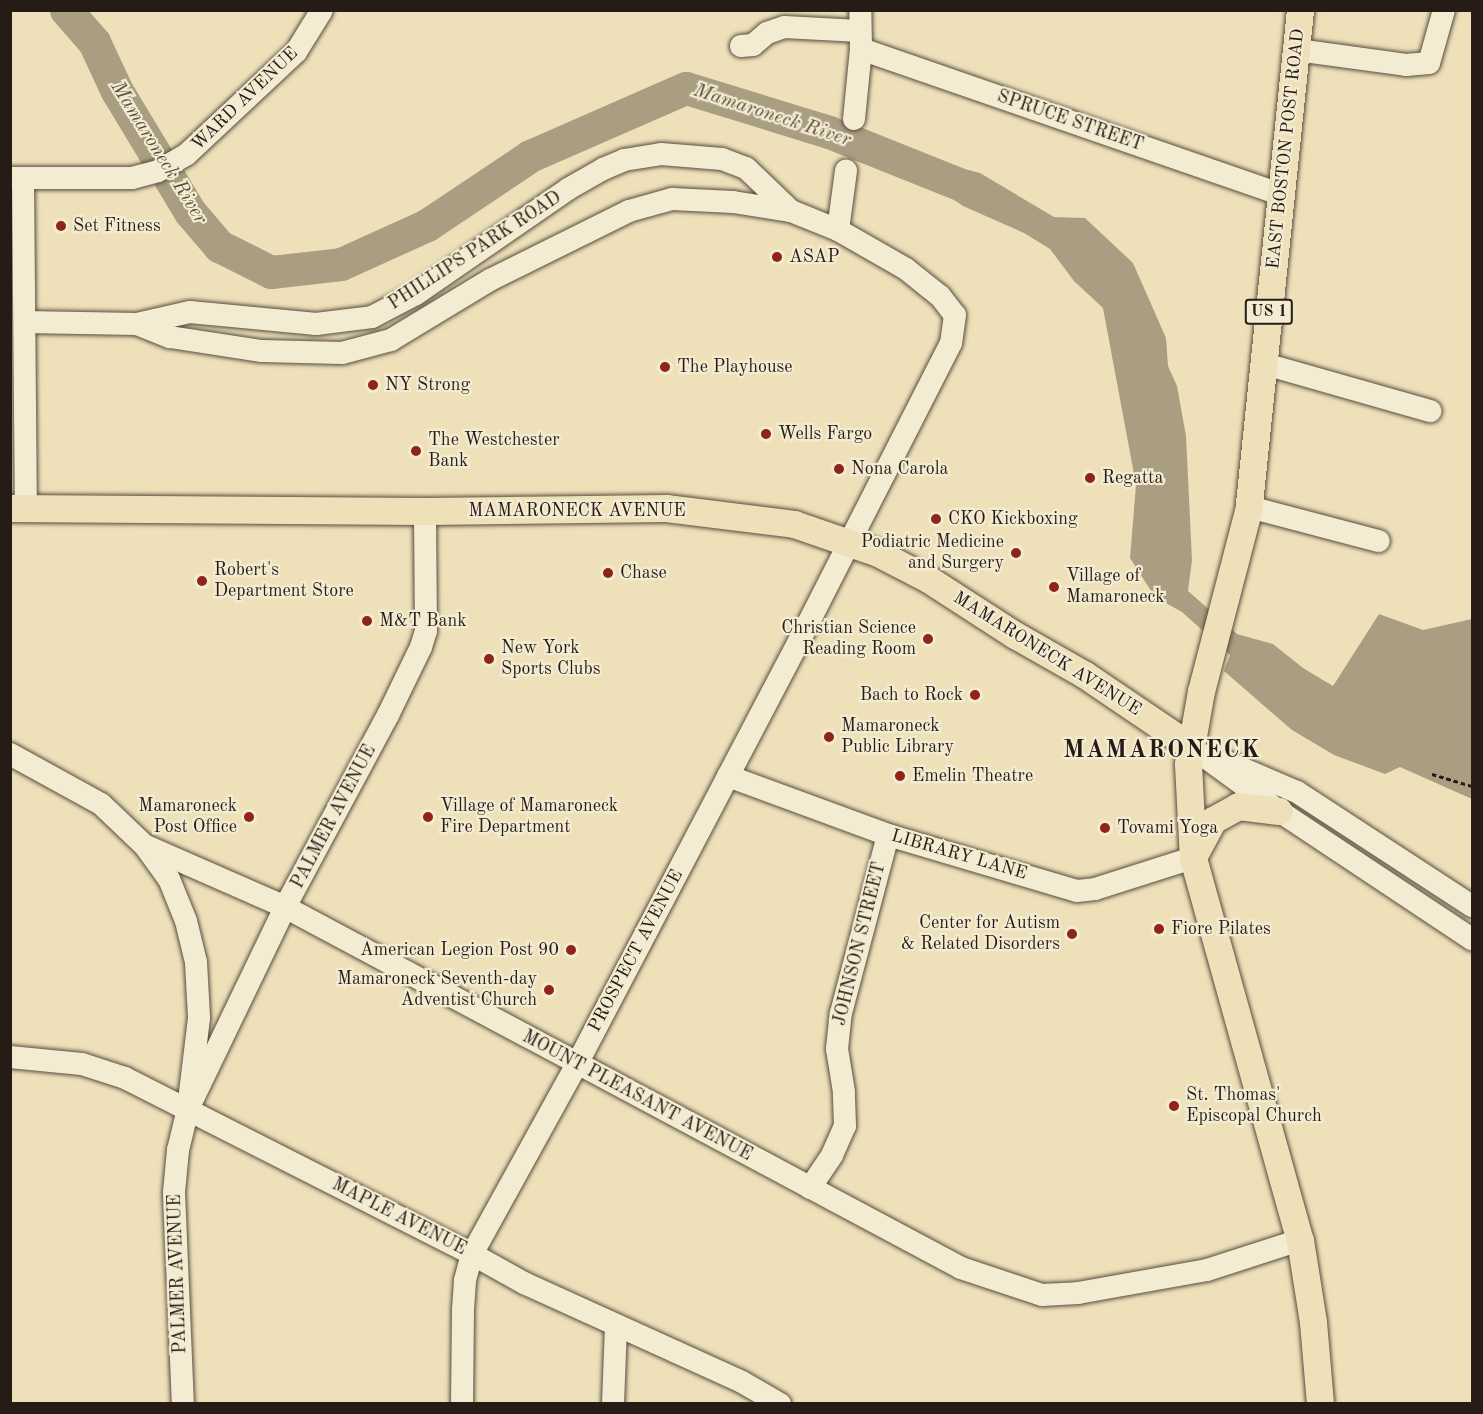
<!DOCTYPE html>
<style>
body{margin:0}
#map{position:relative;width:1483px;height:1414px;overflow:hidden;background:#eee1ba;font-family:"Old Standard TT",serif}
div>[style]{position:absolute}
.water>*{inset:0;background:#aa9e82}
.river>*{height:33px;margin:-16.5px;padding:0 16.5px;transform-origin:16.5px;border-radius:16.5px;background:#aa9e82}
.path>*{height:3px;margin-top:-1.5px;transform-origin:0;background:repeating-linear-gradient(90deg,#271b16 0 4.5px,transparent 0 7.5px)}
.roads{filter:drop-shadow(0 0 2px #594c3f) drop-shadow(0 0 2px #594c3f)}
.minor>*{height:22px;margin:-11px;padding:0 11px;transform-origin:11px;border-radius:11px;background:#f4ecd2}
.major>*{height:27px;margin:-13.5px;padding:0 13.5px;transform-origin:13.5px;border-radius:13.5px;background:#eee1ba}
.dots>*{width:16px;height:16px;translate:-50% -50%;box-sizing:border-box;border:3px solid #f4ecd2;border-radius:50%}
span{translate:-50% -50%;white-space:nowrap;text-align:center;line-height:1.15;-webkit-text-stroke:4.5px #f4ecd2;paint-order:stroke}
.shield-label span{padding:2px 4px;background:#f4ecd2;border:2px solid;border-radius:4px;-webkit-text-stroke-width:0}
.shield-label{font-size:16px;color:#271b16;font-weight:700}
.street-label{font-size:18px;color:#271b16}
.poi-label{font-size:18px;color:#271b16}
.left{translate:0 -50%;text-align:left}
.right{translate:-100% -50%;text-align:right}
.water-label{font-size:20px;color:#5b4f41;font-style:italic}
.district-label{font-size:24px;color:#271b16;font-weight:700;letter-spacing:1.5px}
.frame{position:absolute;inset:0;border:12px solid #271b16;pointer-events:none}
</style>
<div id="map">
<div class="water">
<div style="clip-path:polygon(918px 157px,980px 173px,1054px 217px,1085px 218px,1133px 263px,1166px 338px,1168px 366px,1177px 386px,1186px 436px,1192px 560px,1188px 591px,1237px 634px,1273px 644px,1303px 668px,1333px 686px,1379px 614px,1423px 630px,1472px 619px,1472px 799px,1400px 767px,1385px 774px,1334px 755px,1292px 730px,1224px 671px,1230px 655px,1182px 612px,1155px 597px,1130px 558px,1136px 485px,1103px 308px,1074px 281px,1050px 249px,1024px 233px,963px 206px,920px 176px)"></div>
</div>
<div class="river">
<div style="left:66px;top:10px;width:43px;rotate:48.8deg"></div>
<div style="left:94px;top:42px;width:54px;rotate:64.9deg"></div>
<div style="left:117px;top:91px;width:141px;rotate:58.9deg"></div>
<div style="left:190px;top:212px;width:45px;rotate:49.5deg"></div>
<div style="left:219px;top:246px;width:58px;rotate:26.6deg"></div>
<div style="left:271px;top:272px;width:70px;rotate:-6.5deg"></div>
<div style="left:341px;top:264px;width:94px;rotate:-24.4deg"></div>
<div style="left:427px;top:225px;width:124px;rotate:-33.8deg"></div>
<div style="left:530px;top:156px;width:170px;rotate:-23.6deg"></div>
<div style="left:686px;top:88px;width:150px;rotate:17.1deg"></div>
<div style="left:829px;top:132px;width:140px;rotate:21.8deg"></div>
</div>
<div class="path">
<div style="left:1432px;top:774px;width:42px;rotate:16.7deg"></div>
</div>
<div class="roads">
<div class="minor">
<div style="left:741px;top:46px;width:12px;rotate:-5deg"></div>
<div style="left:753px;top:45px;width:18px;rotate:-41deg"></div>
<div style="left:767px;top:33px;width:18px;rotate:-19deg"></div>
<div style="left:784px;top:27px;width:76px;rotate:3deg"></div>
<div style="left:861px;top:49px;width:442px;rotate:19.1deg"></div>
<div style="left:1297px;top:50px;width:110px;rotate:7.8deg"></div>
<div style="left:1406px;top:65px;width:23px;rotate:-5deg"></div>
<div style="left:1429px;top:63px;width:55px;rotate:-74.2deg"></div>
<div style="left:854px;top:119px;width:70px;rotate:-84.3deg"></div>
<div style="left:861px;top:49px;width:39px;rotate:-91deg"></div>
<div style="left:10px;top:178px;width:122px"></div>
<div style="left:132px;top:178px;width:27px;rotate:-15deg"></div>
<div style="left:158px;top:171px;width:32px;rotate:-30deg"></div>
<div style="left:186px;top:155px;width:151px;rotate:-43.1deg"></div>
<div style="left:296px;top:52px;width:49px;rotate:-58.2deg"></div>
<div style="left:23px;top:178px;width:330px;rotate:89.5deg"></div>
<div style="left:838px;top:230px;width:60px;rotate:-82.3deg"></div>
<div style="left:25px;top:322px;width:112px;rotate:1deg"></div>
<div style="left:137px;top:324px;width:54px;rotate:-12.8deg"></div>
<div style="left:190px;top:312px;width:127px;rotate:5.4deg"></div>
<div style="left:316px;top:324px;width:56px;rotate:-7.1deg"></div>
<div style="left:372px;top:317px;width:50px;rotate:-27.6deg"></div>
<div style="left:416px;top:294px;width:185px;rotate:-34.6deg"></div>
<div style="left:568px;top:189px;width:40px;rotate:-29.7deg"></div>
<div style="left:603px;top:169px;width:23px;rotate:-23deg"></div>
<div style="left:624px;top:160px;width:37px;rotate:-9deg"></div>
<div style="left:661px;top:154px;width:61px;rotate:4.7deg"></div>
<div style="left:722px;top:159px;width:26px;rotate:21deg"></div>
<div style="left:746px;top:168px;width:62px;rotate:43.7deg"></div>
<div style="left:791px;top:211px;width:51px;rotate:22deg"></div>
<div style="left:838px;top:230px;width:78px;rotate:29.8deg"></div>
<div style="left:906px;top:269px;width:43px;rotate:38.5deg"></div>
<div style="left:940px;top:296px;width:24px;rotate:52deg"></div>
<div style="left:955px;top:315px;width:28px;rotate:98deg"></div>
<div style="left:951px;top:343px;width:337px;rotate:117deg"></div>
<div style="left:798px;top:643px;width:475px;rotate:117.7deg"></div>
<div style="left:577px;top:1064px;width:217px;rotate:118.9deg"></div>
<div style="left:472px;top:1254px;width:28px;rotate:105deg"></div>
<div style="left:465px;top:1281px;width:29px;rotate:94deg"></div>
<div style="left:463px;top:1310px;width:94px;rotate:90.6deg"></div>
<div style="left:137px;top:324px;width:35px;rotate:22deg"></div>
<div style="left:170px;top:337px;width:93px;rotate:8.7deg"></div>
<div style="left:262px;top:351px;width:80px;rotate:1.4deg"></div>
<div style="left:342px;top:353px;width:51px;rotate:-14.9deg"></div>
<div style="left:391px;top:340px;width:116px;rotate:-31.2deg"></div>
<div style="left:490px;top:280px;width:155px;rotate:-26.4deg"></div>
<div style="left:629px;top:211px;width:45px;rotate:-15.6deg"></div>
<div style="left:672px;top:199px;width:61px;rotate:2.8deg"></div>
<div style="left:733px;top:202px;width:59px;rotate:8.8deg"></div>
<div style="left:1265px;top:364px;width:172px;rotate:15.9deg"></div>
<div style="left:1249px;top:507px;width:134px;rotate:14.7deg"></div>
<div style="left:1190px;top:746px;width:110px;rotate:36.1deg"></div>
<div style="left:1279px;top:811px;width:232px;rotate:33.6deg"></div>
<div style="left:10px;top:754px;width:104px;rotate:28.8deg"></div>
<div style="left:101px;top:804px;width:59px;rotate:43.6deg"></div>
<div style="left:144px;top:845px;width:154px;rotate:23.7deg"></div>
<div style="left:285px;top:907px;width:766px;rotate:28.1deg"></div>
<div style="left:961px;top:1268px;width:85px;rotate:18.4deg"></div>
<div style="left:1042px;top:1295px;width:36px;rotate:-3deg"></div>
<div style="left:1078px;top:1293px;width:131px;rotate:-10.1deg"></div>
<div style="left:1207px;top:1270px;width:98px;rotate:-17.9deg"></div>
<div style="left:1227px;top:762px;width:76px;rotate:23.2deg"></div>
<div style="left:1297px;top:792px;width:209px;rotate:33.1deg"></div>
<div style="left:728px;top:776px;width:171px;rotate:20.2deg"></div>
<div style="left:888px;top:835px;width:197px;rotate:16.5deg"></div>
<div style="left:1077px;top:891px;width:18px;rotate:-6deg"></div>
<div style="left:1095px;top:889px;width:103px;rotate:-17.6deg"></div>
<div style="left:145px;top:846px;width:41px;rotate:54deg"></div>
<div style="left:169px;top:879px;width:45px;rotate:68deg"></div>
<div style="left:186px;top:921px;width:42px;rotate:76.3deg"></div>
<div style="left:196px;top:962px;width:56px;rotate:86.9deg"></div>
<div style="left:199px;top:1018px;width:92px;rotate:96.9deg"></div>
<div style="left:188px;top:1109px;width:42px;rotate:103.7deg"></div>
<div style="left:178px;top:1150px;width:42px;rotate:95.4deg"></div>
<div style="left:174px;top:1192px;width:212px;rotate:87.6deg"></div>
<div style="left:10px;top:1057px;width:72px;rotate:5.6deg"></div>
<div style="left:82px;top:1064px;width:45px;rotate:18deg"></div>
<div style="left:125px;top:1078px;width:389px;rotate:26.9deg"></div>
<div style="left:472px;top:1254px;width:60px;rotate:29.1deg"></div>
<div style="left:524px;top:1283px;width:239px;rotate:24.4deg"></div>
<div style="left:742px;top:1382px;width:44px;rotate:30.1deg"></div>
<div style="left:188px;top:1109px;width:224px;rotate:-64.3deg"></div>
<div style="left:285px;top:907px;width:218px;rotate:-61.8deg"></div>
<div style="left:388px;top:715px;width:76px;rotate:-64.1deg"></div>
<div style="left:421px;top:647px;width:17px;rotate:-73deg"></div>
<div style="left:426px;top:631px;width:120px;rotate:-90.5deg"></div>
<div style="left:810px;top:1188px;width:40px;rotate:-56deg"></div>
<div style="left:832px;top:1155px;width:32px;rotate:-66deg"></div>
<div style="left:845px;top:1126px;width:34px;rotate:-92deg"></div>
<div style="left:844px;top:1092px;width:44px;rotate:-99.2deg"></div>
<div style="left:837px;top:1049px;width:36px;rotate:-84deg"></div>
<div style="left:841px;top:1013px;width:184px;rotate:-75.2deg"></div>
<div style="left:613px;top:1404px;width:78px;rotate:-87.8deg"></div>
</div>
<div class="major">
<div style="left:1300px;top:10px;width:500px;rotate:95.9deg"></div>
<div style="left:1249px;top:507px;width:190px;rotate:104.6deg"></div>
<div style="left:1201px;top:691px;width:74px;rotate:100.1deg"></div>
<div style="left:1188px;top:764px;width:94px;rotate:87deg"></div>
<div style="left:1193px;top:858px;width:397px;rotate:74.4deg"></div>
<div style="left:1300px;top:1240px;width:83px;rotate:81deg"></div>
<div style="left:1313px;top:1322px;width:82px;rotate:85.1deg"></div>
<div style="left:10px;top:508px;width:415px;rotate:0.4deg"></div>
<div style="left:425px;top:511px;width:241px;rotate:-0.7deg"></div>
<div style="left:666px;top:508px;width:129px;rotate:7.1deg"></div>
<div style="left:794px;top:524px;width:89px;rotate:19deg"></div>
<div style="left:878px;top:553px;width:56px;rotate:27.5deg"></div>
<div style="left:928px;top:579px;width:103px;rotate:32.8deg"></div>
<div style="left:1015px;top:635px;width:81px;rotate:29.7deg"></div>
<div style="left:1085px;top:675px;width:127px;rotate:34.1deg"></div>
<div style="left:1193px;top:857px;width:42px;rotate:-61.6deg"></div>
<div style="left:1213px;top:820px;width:29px;rotate:-29deg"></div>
<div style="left:1238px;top:806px;width:41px;rotate:7deg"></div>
</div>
</div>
<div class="dots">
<div style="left:61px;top:226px;background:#8f2418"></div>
<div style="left:777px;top:257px;background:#8f2418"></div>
<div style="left:665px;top:367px;background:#8f2418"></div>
<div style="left:373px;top:385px;background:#8f2418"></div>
<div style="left:766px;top:434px;background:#8f2418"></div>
<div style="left:416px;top:451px;background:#8f2418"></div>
<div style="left:839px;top:469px;background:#8f2418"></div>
<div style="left:1090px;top:478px;background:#8f2418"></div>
<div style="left:936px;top:519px;background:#8f2418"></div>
<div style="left:1016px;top:553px;background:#8f2418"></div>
<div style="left:608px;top:573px;background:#8f2418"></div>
<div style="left:202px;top:581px;background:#8f2418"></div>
<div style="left:1054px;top:587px;background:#8f2418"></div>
<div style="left:367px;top:621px;background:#8f2418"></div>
<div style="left:928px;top:639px;background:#8f2418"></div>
<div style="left:489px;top:659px;background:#8f2418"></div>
<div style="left:975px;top:695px;background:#8f2418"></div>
<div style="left:829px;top:737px;background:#8f2418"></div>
<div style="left:900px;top:776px;background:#8f2418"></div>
<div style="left:249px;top:817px;background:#8f2418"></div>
<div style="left:428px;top:817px;background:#8f2418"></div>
<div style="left:1105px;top:828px;background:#8f2418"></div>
<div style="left:1159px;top:929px;background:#8f2418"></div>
<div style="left:1072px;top:934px;background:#8f2418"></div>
<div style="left:571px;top:950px;background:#8f2418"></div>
<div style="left:549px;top:990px;background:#8f2418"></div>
<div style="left:1174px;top:1106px;background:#8f2418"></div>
</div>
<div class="shield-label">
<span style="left:1269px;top:312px">US 1</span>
</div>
<div class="street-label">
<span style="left:245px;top:99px;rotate:-44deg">WARD AVENUE</span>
<span style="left:1070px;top:121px;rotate:19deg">SPRUCE STREET</span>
<span style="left:1286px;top:149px;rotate:-84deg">EAST BOSTON POST ROAD</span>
<span style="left:475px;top:251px;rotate:-33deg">PHILLIPS PARK ROAD</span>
<span style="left:577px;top:511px">MAMARONECK AVENUE</span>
<span style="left:1047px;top:654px;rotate:32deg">MAMARONECK AVENUE</span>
<span style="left:334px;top:817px;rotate:-62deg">PALMER AVENUE</span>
<span style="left:959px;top:855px;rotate:16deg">LIBRARY LANE</span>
<span style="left:860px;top:944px;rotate:-76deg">JOHNSON STREET</span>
<span style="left:636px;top:951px;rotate:-62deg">PROSPECT AVENUE</span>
<span style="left:637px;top:1096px;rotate:28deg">MOUNT PLEASANT AVENUE</span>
<span style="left:399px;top:1217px;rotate:27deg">MAPLE AVENUE</span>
<span style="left:178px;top:1274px;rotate:-92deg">PALMER AVENUE</span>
</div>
<div class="poi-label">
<span class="left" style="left:73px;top:226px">Set Fitness</span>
<span class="left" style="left:789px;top:257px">ASAP</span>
<span class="left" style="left:677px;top:367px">The Playhouse</span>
<span class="left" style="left:385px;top:385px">NY Strong</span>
<span class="left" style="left:778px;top:434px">Wells Fargo</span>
<span class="left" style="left:428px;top:451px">The Westchester<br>Bank</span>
<span class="left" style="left:851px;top:469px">Nona Carola</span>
<span class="left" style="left:1102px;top:478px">Regatta</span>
<span class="left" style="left:948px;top:519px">CKO Kickboxing</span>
<span class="right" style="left:1004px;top:553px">Podiatric Medicine<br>and Surgery</span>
<span class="left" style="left:214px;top:581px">Robert's<br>Department Store</span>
<span class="left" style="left:620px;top:573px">Chase</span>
<span class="left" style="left:1066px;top:587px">Village of<br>Mamaroneck</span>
<span class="left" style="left:379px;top:621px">M&amp;T Bank</span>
<span class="right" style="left:916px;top:639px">Christian Science<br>Reading Room</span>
<span class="left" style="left:501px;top:659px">New York<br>Sports Clubs</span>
<span class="right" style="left:963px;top:695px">Bach to Rock</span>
<span class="left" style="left:841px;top:737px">Mamaroneck<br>Public Library</span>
<span class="left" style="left:912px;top:776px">Emelin Theatre</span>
<span class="right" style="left:237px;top:817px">Mamaroneck<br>Post Office</span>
<span class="left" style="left:440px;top:817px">Village of Mamaroneck<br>Fire Department</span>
<span class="left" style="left:1117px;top:828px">Tovami Yoga</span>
<span class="right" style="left:1060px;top:934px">Center for Autism<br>&amp; Related Disorders</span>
<span class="left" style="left:1171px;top:929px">Fiore Pilates</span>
<span class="right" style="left:559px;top:950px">American Legion Post 90</span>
<span class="right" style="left:537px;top:990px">Mamaroneck Seventh-day<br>Adventist Church</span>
<span class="left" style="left:1186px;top:1106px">St. Thomas'<br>Episcopal Church</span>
</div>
<div class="water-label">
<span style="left:772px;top:116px;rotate:18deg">Mamaroneck River</span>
<span style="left:158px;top:153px;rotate:58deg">Mamaroneck River</span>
</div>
<div class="district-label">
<span style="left:1162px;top:752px">MAMARONECK</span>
</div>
<div class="frame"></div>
</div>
